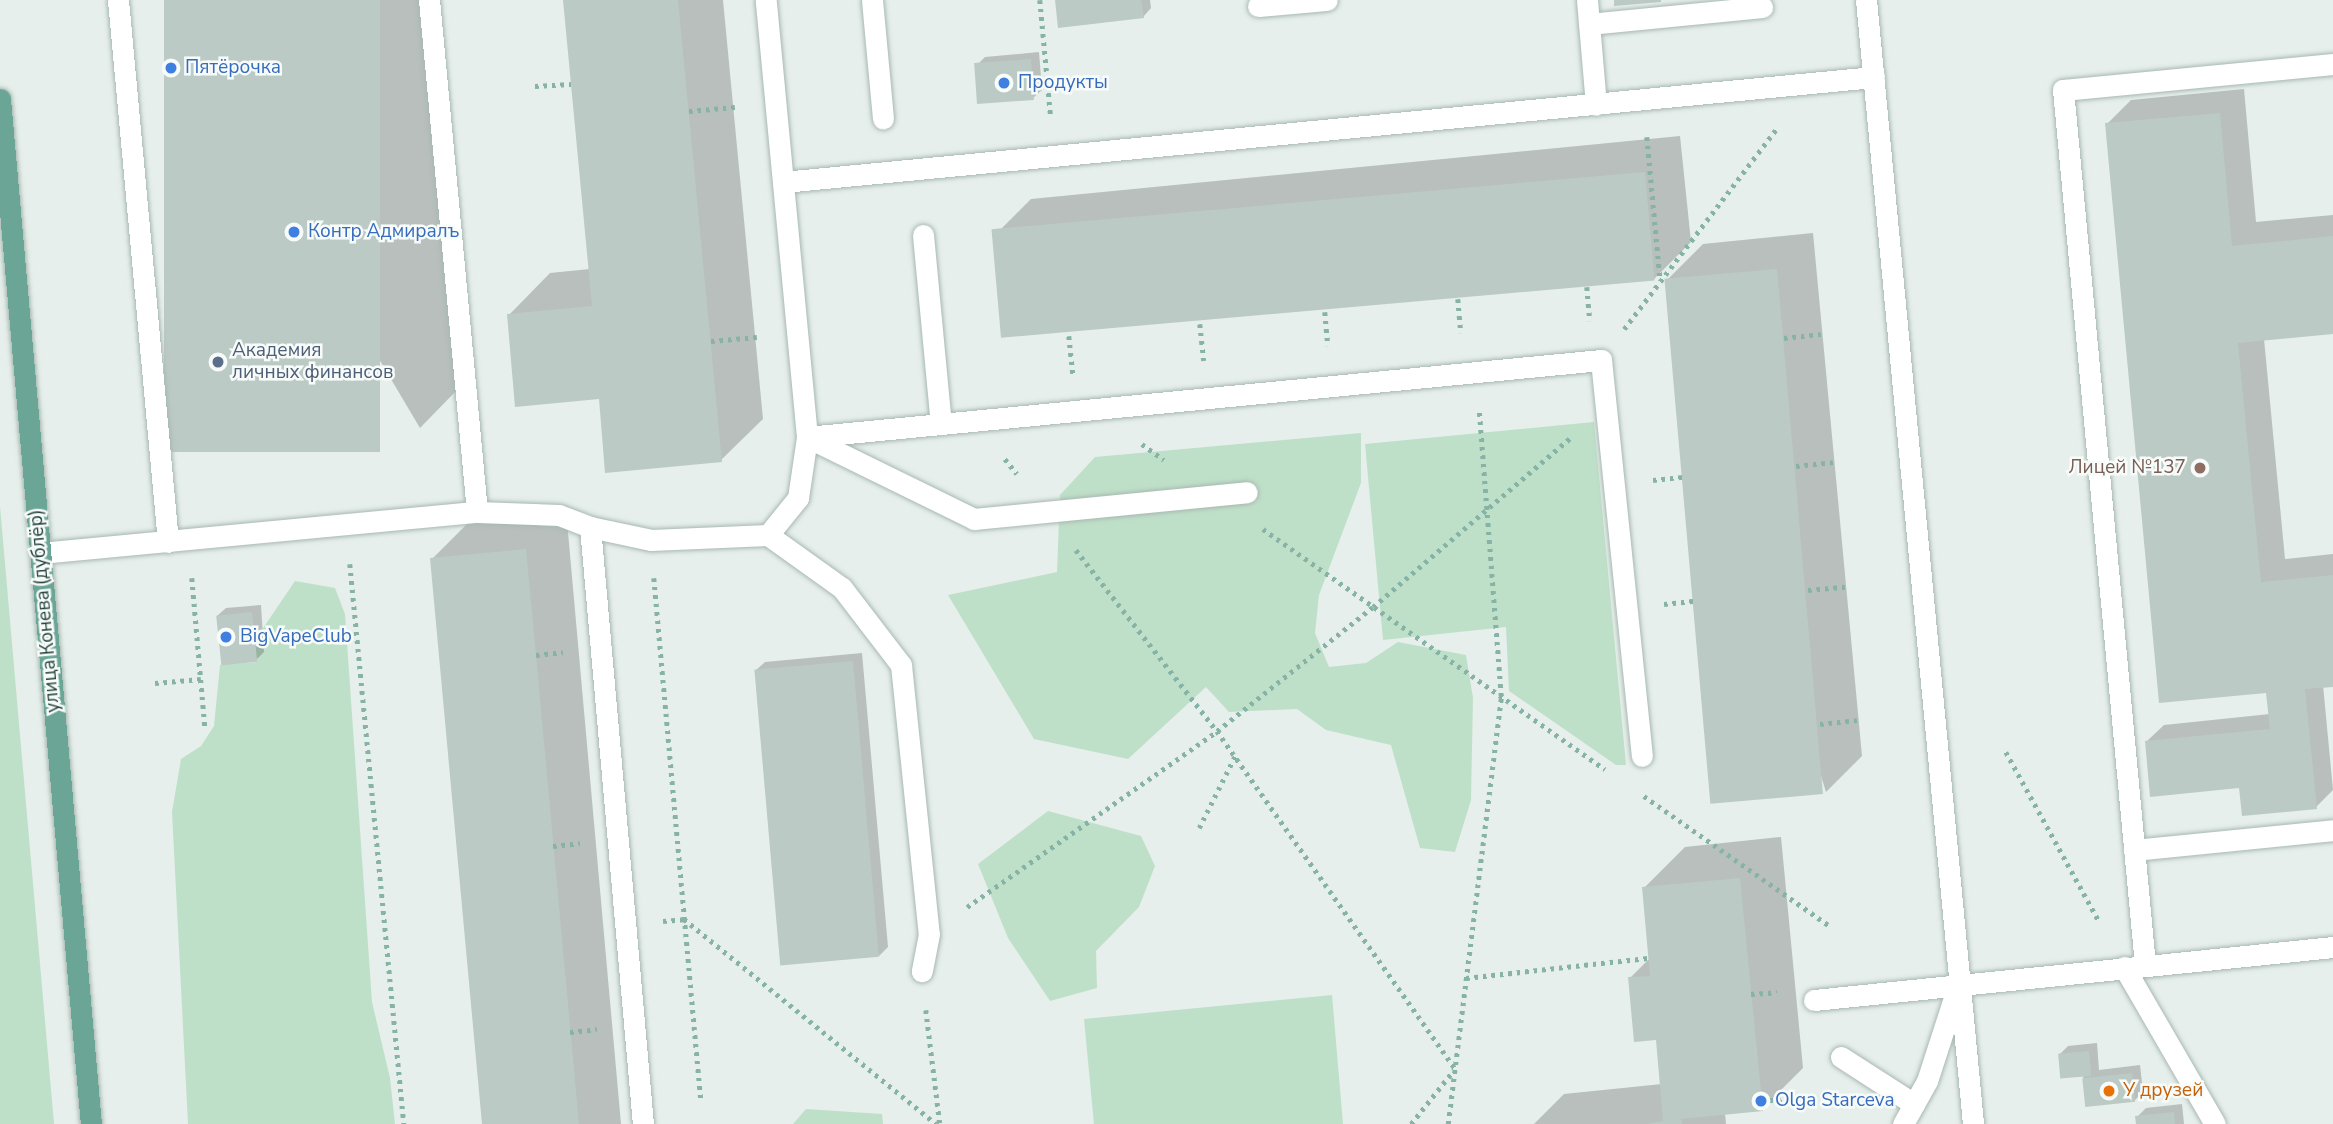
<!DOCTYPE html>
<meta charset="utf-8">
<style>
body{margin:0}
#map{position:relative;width:2333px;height:1124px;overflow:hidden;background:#e6efeb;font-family:"Nunito Sans",sans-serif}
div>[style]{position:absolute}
.green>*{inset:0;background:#bfe0c8}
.shadow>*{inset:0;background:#0003}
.building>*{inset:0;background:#bbcac4;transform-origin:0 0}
.path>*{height:4.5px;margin-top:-2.25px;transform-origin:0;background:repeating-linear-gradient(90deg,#86b3a5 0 3.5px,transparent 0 8.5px)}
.roads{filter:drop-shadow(0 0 2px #a8b8b2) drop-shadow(0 0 2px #a8b8b2)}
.minor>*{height:21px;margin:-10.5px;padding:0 10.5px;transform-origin:10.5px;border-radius:10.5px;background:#fff}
.major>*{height:21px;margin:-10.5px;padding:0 10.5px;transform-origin:10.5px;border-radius:10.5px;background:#6aa596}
.dots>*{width:19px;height:19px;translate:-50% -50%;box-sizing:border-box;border:4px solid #f7fbf9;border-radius:50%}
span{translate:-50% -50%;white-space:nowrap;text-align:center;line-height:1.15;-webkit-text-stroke:5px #f7fbf9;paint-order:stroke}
.shop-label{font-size:19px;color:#366cbe}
.left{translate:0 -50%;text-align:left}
.service-label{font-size:19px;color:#4e5e75}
.education-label{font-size:19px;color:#785e54}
.right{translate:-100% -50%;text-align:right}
.street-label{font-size:19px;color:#24423a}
.food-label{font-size:19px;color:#c56008}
</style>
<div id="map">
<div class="green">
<div style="clip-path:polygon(1594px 422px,1626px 765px,1616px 765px,1509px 691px,1506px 627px,1383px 640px,1365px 444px)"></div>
<div style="clip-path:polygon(1361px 433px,1361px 483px,1319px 595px,1315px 633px,1329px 667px,1366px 663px,1398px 642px,1466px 655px,1473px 698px,1471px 800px,1455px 852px,1420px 848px,1391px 745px,1326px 730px,1297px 709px,1229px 712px,1206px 687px,1128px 759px,1034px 739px,948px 595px,1057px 572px,1060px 495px,1095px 457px)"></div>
<div style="clip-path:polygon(0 506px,54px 1124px,0 1124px)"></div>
<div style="clip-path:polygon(295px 581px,335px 588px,345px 614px,372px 1002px,390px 1078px,395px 1124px,188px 1124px,172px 812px,181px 759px,201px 746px,214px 726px,220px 665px,256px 662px,255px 640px)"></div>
<div style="clip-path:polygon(1048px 811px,1141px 836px,1155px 866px,1139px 907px,1096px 951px,1097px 988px,1050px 1001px,1008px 938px,978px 864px)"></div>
<div style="clip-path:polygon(1332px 995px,1343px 1124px,1094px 1124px,1084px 1019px)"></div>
<div style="clip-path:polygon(806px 1109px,882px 1114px,883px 1124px,793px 1124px)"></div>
</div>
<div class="shadow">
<div style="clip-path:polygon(166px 0,419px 0,456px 391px,420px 428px)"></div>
<div style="clip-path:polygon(565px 0,723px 0,763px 419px,721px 460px,600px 397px,509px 315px,550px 273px,590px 269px)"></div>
<div style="clip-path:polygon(1057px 0,1150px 0,1151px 8px,1143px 17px)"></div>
<div style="clip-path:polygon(1039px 52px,1042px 90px,1033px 98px,976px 66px,985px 57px)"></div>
<div style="clip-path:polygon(2244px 89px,2256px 222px,2333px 215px,2333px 332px,2264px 339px,2285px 559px,2333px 554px,2333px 684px,2323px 685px,2333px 790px,2316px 807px,2240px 786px,2146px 742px,2164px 725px,2270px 714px,2268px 694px,2107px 124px,2131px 100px)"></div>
<div style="clip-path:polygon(1680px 136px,1691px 242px,1654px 279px,994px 236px,1031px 199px)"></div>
<div style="clip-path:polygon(1813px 233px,1862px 756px,1826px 792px,1666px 281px,1703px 244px)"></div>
<div style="clip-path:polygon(566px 510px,621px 1124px,486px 1124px,432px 559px,472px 519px)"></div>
<div style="clip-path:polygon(261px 605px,264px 652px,256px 660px,217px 616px,226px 608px)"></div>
<div style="clip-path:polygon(862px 653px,888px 947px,879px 956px,756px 670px,765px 662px)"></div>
<div style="clip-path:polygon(1781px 837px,1803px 1068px,1762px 1109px,1725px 1113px,1726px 1124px,1534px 1124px,1564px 1094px,1662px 1084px,1658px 1038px,1630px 978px,1650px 958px,1644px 888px,1685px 847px)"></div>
<div style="clip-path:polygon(2097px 1043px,2099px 1070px,2140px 1065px,2143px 1092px,2134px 1101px,2086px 1106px,2083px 1075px,2059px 1055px,2068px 1046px)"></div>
<div style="clip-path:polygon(2182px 1104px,2184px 1124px,2138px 1124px,2137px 1117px,2146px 1108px)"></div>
</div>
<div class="building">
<div style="left:164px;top:0;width:216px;height:452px"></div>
<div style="clip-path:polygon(563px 0,678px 0,722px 462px,605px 473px,599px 399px,515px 407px,507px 314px,592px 306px)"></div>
<div style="clip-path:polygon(1055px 0,1141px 0,1144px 18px,1058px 28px)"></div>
<div style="clip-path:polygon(1614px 0,1661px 0,1661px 2px,1614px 6px)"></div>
<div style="left:1031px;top:59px;width:41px;height:57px;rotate:86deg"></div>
<div style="clip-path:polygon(2220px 113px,2232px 246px,2333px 236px,2333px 334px,2238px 343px,2261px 582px,2333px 575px,2333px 687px,2305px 689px,2317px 809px,2242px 816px,2239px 788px,2150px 797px,2145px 741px,2270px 729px,2266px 693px,2159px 703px,2105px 123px)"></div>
<div style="left:1645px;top:172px;width:109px;height:656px;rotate:85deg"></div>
<div style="left:1777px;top:269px;width:527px;height:113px;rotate:85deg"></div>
<div style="clip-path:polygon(526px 549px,536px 655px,579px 1124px,482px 1124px,430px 558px)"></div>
<div style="left:252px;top:612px;width:50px;height:36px;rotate:84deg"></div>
<div style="left:853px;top:661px;width:297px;height:99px;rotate:85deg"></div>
<div style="clip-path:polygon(1740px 878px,1763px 1111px,1681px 1119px,1682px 1124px,1647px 1124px,1663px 1121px,1656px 1040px,1634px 1042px,1628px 977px,1650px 976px,1642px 887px)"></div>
<div style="left:2089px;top:1051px;width:25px;height:31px;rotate:85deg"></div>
<div style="left:2132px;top:1073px;width:29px;height:50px;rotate:84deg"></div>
<div style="clip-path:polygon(2174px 1112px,2175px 1124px,2136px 1124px,2135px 1116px)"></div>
</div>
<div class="path">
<div style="left:1040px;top:0;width:119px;rotate:84.7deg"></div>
<div style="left:535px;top:86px;width:36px;rotate:-3deg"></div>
<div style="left:689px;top:111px;width:46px;rotate:-5deg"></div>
<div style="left:1647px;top:137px;width:142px;rotate:84.7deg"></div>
<div style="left:1587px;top:287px;width:34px;rotate:85deg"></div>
<div style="left:1458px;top:299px;width:34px;rotate:85deg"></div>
<div style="left:1325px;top:312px;width:34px;rotate:85deg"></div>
<div style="left:1200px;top:324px;width:37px;rotate:84deg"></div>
<div style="left:1624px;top:329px;width:254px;rotate:-52.7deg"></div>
<div style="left:1069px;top:336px;width:38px;rotate:84deg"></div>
<div style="left:1784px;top:338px;width:37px;rotate:-6deg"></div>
<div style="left:711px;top:341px;width:46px;rotate:-5deg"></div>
<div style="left:1142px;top:444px;width:27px;rotate:36deg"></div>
<div style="left:1005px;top:459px;width:19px;rotate:51deg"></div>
<div style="left:1796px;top:466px;width:37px;rotate:-6deg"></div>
<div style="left:1653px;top:480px;width:30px;rotate:-6deg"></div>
<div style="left:1263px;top:529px;width:418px;rotate:35.1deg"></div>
<div style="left:1076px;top:550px;width:229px;rotate:52.1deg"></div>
<div style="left:1217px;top:731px;width:413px;rotate:54.8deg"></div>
<div style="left:350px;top:564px;width:563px;rotate:84.49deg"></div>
<div style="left:192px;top:578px;width:151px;rotate:85deg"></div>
<div style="left:654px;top:578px;width:525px;rotate:84.86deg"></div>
<div style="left:1808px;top:590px;width:37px;rotate:-5deg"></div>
<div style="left:1664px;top:604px;width:31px;rotate:-6deg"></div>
<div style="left:536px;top:655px;width:27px;rotate:-6deg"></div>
<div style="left:155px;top:683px;width:46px;rotate:-5deg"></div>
<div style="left:1820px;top:724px;width:37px;rotate:-6deg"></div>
<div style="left:2006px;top:752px;width:195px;rotate:61.2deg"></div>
<div style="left:1644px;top:796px;width:227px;rotate:35deg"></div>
<div style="left:1199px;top:828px;width:80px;rotate:-63.4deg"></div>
<div style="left:553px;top:846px;width:27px;rotate:-6deg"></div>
<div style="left:967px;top:907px;width:306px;rotate:-35.1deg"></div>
<div style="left:1217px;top:731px;width:199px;rotate:-38.5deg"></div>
<div style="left:1373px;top:607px;width:260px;rotate:-40.6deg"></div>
<div style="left:663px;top:921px;width:21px;rotate:-5deg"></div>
<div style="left:684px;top:919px;width:325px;rotate:39.1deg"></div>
<div style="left:1466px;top:978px;width:183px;rotate:-6.3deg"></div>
<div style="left:1751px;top:994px;width:26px;rotate:-4deg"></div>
<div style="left:926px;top:1010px;width:115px;rotate:83deg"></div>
<div style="left:570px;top:1032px;width:27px;rotate:-6deg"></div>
<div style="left:1761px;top:1101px;width:33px;rotate:-5deg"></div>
<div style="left:1411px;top:1124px;width:69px;rotate:-51.5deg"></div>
<div style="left:1448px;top:1124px;width:431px;rotate:-82.9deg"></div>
<div style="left:1501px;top:696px;width:287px;rotate:-94.4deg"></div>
</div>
<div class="roads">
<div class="minor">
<div style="left:118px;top:0;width:544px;rotate:84.73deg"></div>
<div style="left:429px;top:0;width:514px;rotate:84.64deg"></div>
<div style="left:872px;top:0;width:119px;rotate:84.7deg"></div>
<div style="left:1587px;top:0;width:105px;rotate:85.1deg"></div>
<div style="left:1866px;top:0;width:1129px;rotate:84.56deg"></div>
<div style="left:1258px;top:6px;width:69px;rotate:-5deg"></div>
<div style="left:1589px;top:24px;width:174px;rotate:-5.6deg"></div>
<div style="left:783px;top:182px;width:1096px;rotate:-5.5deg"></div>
<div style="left:923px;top:235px;width:190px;rotate:84.6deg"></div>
<div style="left:807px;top:437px;width:798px;rotate:-5.54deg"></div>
<div style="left:1601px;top:360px;width:398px;rotate:84.1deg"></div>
<div style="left:809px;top:438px;width:184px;rotate:26.1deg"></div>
<div style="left:974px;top:519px;width:274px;rotate:-5.6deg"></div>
<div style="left:590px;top:527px;width:62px;rotate:12deg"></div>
<div style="left:651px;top:540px;width:117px;rotate:-2.4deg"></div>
<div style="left:768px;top:535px;width:48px;rotate:-51deg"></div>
<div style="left:798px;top:498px;width:62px;rotate:-81.6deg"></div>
<div style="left:807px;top:437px;width:439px;rotate:-95.4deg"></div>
<div style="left:768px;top:535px;width:91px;rotate:35.6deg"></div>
<div style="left:842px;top:588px;width:97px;rotate:52.5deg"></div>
<div style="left:901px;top:665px;width:270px;rotate:84.1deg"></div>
<div style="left:929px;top:934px;width:38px;rotate:101deg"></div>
<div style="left:40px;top:553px;width:439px;rotate:-5.4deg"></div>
<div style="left:477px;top:512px;width:82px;rotate:2.1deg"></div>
<div style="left:559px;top:515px;width:33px;rotate:21deg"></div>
<div style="left:590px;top:527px;width:599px;rotate:84.93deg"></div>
<div style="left:2134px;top:850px;width:200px;rotate:-5.7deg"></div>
<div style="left:2145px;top:965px;width:879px;rotate:-95.35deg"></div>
<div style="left:2063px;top:90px;width:271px;rotate:-5.5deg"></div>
<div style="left:2124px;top:967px;width:181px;rotate:59.9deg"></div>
<div style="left:1814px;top:1000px;width:522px;rotate:-5.83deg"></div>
<div style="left:1841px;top:1057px;width:87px;rotate:32.8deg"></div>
<div style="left:1903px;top:1124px;width:49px;rotate:-60.8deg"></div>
<div style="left:1927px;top:1081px;width:94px;rotate:-72deg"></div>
</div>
<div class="major">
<div style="left:0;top:99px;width:1029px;rotate:84.93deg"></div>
</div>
</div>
<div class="dots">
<div style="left:171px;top:68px;background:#3f7fe0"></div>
<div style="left:1004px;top:83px;background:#3f7fe0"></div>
<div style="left:294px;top:232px;background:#3f7fe0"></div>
<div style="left:218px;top:362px;background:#5c6f8a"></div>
<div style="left:2200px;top:468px;background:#8d6e63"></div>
<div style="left:226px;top:637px;background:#3f7fe0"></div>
<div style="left:2109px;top:1091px;background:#e8710a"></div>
<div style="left:1761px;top:1101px;background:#3f7fe0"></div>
</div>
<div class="shop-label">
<span class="left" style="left:185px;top:68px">Пятёрочка</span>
<span class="left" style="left:1018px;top:83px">Продукты</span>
<span class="left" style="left:308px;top:232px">Контр Адмиралъ</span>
<span class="left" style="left:240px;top:637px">BigVapeClub</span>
<span class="left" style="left:1775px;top:1101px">Olga Starceva</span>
</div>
<div class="service-label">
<span class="left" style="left:232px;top:362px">Академия<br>личных финансов</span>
</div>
<div class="education-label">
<span class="right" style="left:2186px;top:468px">Лицей №137</span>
</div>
<div class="street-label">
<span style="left:45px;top:611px;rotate:-95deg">улица Конева (дублёр)</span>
</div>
<div class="food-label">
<span class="left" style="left:2123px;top:1091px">У друзей</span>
</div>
</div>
